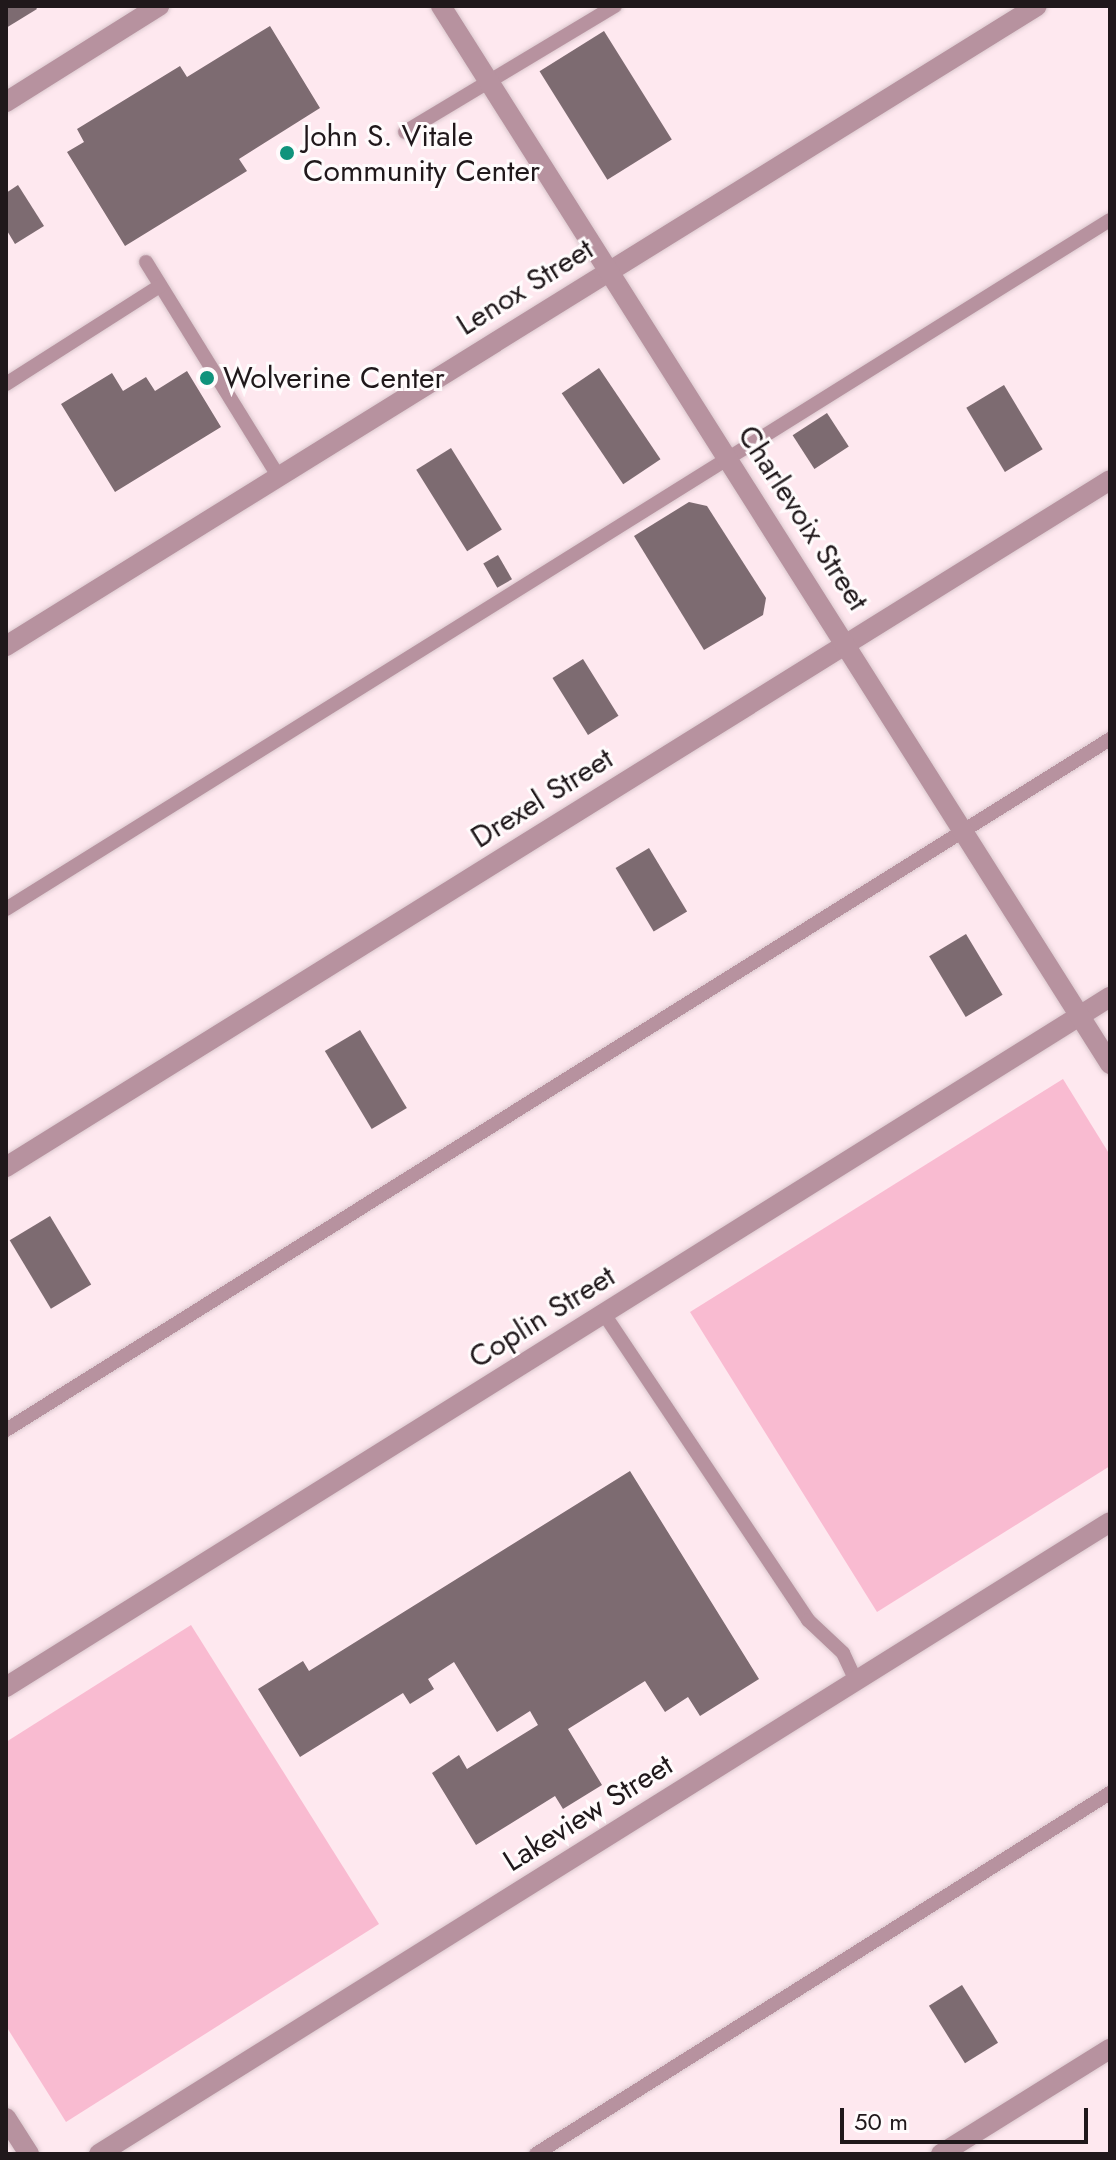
<!DOCTYPE html>
<style>
body{margin:0}
#map{position:relative;width:1116px;height:2160px;overflow:hidden;background:#fee8ef;font-family:Jost,sans-serif}
div>[style]{position:absolute}
.green>*{inset:0;background:#f9bbd1}
.building>*{inset:0;background:#7d6b71;transform-origin:0 0}
.roads{filter:drop-shadow(0 0 2px #dac7cd) drop-shadow(0 0 2px #dac7cd)}
.service>*{height:14px;margin:-7px;padding:0 7px;transform-origin:7px;border-radius:7px;background:#b7929f}
.minor>*{height:20px;margin:-10px;padding:0 10px;transform-origin:10px;border-radius:10px;background:#b7929f}
.tertiary>*{height:20px;margin:-10px;padding:0 10px;transform-origin:10px;border-radius:10px;background:#b7929f}
.dots>*{width:22px;height:22px;translate:-50% -50%;box-sizing:border-box;border:4px solid #fffbfc;border-radius:50%}
span{translate:-50% -50%;white-space:nowrap;text-align:center;line-height:1.15;-webkit-text-stroke:6px #fffbfc;paint-order:stroke}
.poi-label{font-size:30px;color:#20181b}
.left{translate:0 -50%;text-align:left}
.street-label{font-size:30px;color:#20181b}
.frame{position:absolute;inset:0;border:8px solid #20181b;pointer-events:none}
.scale{position:absolute;left:840px;top:2108px;width:248px;height:36px;box-sizing:border-box;border:4px solid #20181b;border-top:0;padding-left:10px;font-size:24px;line-height:28px;white-space:nowrap;color:#20181b;-webkit-text-stroke:6px #fffbfc;paint-order:stroke}
</style>
<div id="map">
<div class="green">
<div style="clip-path:polygon(1063px 1079px,1110px 1155px,1110px 1466px,877px 1612px,690px 1312px)"></div>
<div style="clip-path:polygon(191px 1625px,379px 1924px,66px 2122px,6px 2026px,6px 1742px)"></div>
</div>
<div class="building">
<div style="clip-path:polygon(6px 6px,35px 6px,37px 9px,6px 28px)"></div>
<div style="clip-path:polygon(270px 26px,320px 108px,239px 159px,247px 171px,125px 246px,67px 152px,84px 142px,77px 129px,180px 66px,187px 77px)"></div>
<div style="left:604px;top:31px;width:128px;height:76px;rotate:58deg"></div>
<div style="clip-path:polygon(18px 185px,44px 226px,15px 244px,6px 229px,6px 193px)"></div>
<div style="left:599px;top:368px;width:110px;height:45px;rotate:56deg"></div>
<div style="clip-path:polygon(187px 371px,221px 427px,115px 492px,61px 404px,112px 373px,123px 391px,146px 377px,155px 391px)"></div>
<div style="left:1004px;top:385px;width:75px;height:44px;rotate:59deg"></div>
<div style="left:827px;top:413px;width:40px;height:41px;rotate:57deg"></div>
<div style="left:451px;top:448px;width:96px;height:41px;rotate:58deg"></div>
<div style="clip-path:polygon(689px 502px,707px 506px,766px 598px,763px 615px,704px 650px,634px 536px)"></div>
<div style="left:498px;top:555px;width:28px;height:17px;rotate:60deg"></div>
<div style="left:583px;top:659px;width:67px;height:36px;rotate:58deg"></div>
<div style="left:649px;top:848px;width:74px;height:39px;rotate:59deg"></div>
<div style="left:966px;top:934px;width:71px;height:43px;rotate:59deg"></div>
<div style="left:360px;top:1030px;width:91px;height:41px;rotate:59deg"></div>
<div style="left:50px;top:1216px;width:80px;height:47px;rotate:59deg"></div>
<div style="clip-path:polygon(630px 1471px,759px 1679px,700px 1716px,688px 1697px,665px 1712px,645px 1681px,568px 1729px,602px 1785px,563px 1809px,555px 1796px,476px 1845px,432px 1773px,459px 1755px,467px 1769px,538px 1725px,530px 1711px,497px 1732px,454px 1662px,428px 1679px,434px 1689px,410px 1704px,403px 1693px,300px 1757px,258px 1689px,303px 1661px,309px 1671px)"></div>
<div style="left:962px;top:1985px;width:68px;height:39px;rotate:58deg"></div>
</div>
<div class="roads">
<div class="service">
<div style="left:405px;top:132px;width:245px;rotate:-31deg"></div>
<div style="left:146px;top:262px;width:251px;rotate:58.3deg"></div>
<div style="left:6px;top:384px;width:183px;rotate:-32.5deg"></div>
<div style="left:6px;top:909px;width:1301px;rotate:-31.97deg"></div>
<div style="left:604px;top:1314px;width:368px;rotate:56.3deg"></div>
<div style="left:808px;top:1620px;width:48px;rotate:43.3deg"></div>
<div style="left:843px;top:1653px;width:31px;rotate:65deg"></div>
<div style="left:6px;top:1430px;width:1302px;rotate:-32.04deg"></div>
<div style="left:536px;top:2154px;width:678px;rotate:-32.17deg"></div>
</div>
<div class="minor">
<div style="left:6px;top:102px;width:181px;rotate:-32.1deg"></div>
<div style="left:6px;top:646px;width:1213px;rotate:-31.83deg"></div>
<div style="left:6px;top:1167px;width:1300px;rotate:-31.89deg"></div>
<div style="left:6px;top:1687px;width:1302px;rotate:-32.01deg"></div>
<div style="left:99px;top:2154px;width:1192px;rotate:-32.01deg"></div>
<div style="left:941px;top:2154px;width:199px;rotate:-31.9deg"></div>
</div>
<div class="tertiary">
<div style="left:441px;top:6px;width:1252px;rotate:57.69deg"></div>
<div style="left:6px;top:2118px;width:43px;rotate:57.4deg"></div>
</div>
</div>
<div class="dots">
<div style="left:287px;top:153px;background:#10937c"></div>
<div style="left:207px;top:378px;background:#10937c"></div>
</div>
<div class="poi-label">
<span class="left" style="left:303px;top:153px">John S. Vitale<br>Community Center</span>
<span class="left" style="left:223px;top:378px">Wolverine Center</span>
</div>
<div class="street-label">
<span style="left:525px;top:287px;rotate:-32deg">Lenox Street</span>
<span style="left:803px;top:518px;rotate:57deg">Charlevoix Street</span>
<span style="left:542px;top:798px;rotate:-32deg">Drexel Street</span>
<span style="left:542px;top:1317px;rotate:-32deg">Coplin Street</span>
<span style="left:588px;top:1813px;rotate:-32deg">Lakeview Street</span>
</div>
<div class="frame"></div>
<div class="scale">50 m</div>
</div>
